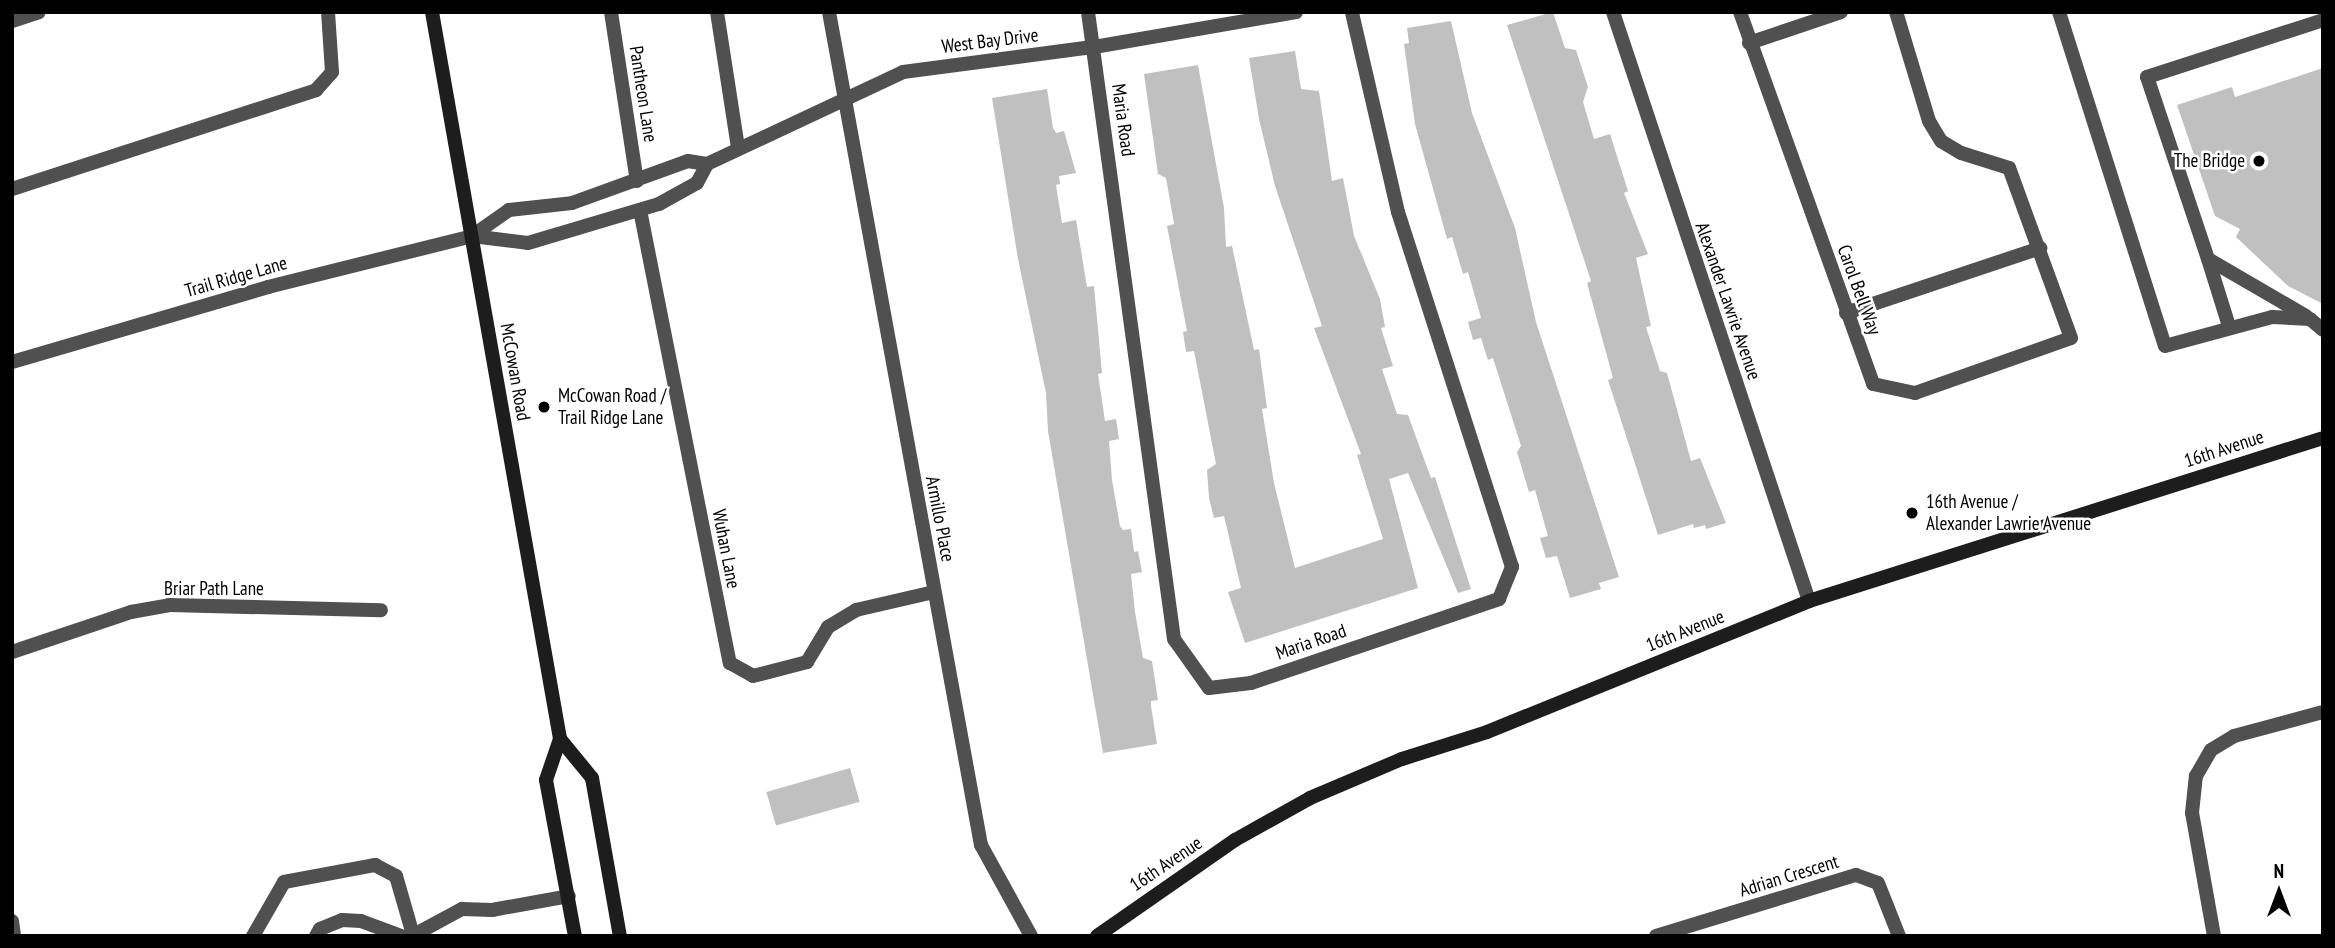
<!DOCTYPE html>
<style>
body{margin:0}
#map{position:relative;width:2335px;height:948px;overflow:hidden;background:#fff;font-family:"PT Sans Narrow",sans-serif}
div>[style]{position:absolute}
.building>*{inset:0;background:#c0c0c0;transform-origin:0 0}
.service>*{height:14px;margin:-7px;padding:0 7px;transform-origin:7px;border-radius:7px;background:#505050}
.minor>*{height:14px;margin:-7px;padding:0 7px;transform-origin:7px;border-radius:7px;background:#505050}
.secondary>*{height:14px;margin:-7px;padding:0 7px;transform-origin:7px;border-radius:7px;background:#1d1d1d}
.dots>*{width:19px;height:19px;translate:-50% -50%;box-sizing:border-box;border:4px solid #fff;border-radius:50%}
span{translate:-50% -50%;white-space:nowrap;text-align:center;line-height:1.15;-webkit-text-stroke:5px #fff;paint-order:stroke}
.street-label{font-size:19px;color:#000}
.poi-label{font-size:19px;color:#000}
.right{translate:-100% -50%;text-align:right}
.left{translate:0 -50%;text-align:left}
.frame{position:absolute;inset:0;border:14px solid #000;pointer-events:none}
.north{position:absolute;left:2244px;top:857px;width:70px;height:70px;-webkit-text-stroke:5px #fff;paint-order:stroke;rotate:0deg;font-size:19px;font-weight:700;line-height:28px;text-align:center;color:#000}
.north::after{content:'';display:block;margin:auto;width:24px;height:32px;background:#000;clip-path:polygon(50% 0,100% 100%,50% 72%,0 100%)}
</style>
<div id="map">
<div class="building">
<div style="clip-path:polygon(1553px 12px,1565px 48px,1576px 50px,1588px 87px,1583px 102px,1594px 139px,1610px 134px,1628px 191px,1624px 193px,1648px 254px,1636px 258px,1651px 326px,1646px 327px,1660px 371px,1667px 373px,1691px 461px,1700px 458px,1726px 523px,1706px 529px,1705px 525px,1694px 528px,1693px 524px,1658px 535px,1608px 380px,1613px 378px,1587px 283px,1591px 281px,1507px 25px)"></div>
<div style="clip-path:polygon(1451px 21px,1472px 113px,1515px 228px,1536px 322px,1619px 577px,1599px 583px,1601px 589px,1570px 598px,1557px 556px,1546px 558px,1540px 538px,1548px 536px,1535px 490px,1529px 492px,1517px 452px,1521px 446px,1493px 358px,1488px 360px,1481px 338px,1473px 340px,1468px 322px,1481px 318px,1468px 272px,1463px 274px,1452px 237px,1447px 239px,1415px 124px,1404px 44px,1409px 43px,1407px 28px)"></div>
<div style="clip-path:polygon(1295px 51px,1301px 89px,1319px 91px,1332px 181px,1343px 178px,1354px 236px,1380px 299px,1385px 327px,1381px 328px,1393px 366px,1382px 369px,1397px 414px,1408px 415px,1431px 478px,1435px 477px,1471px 589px,1458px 593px,1408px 473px,1389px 479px,1418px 588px,1245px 643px,1228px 592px,1241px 588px,1224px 516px,1214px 518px,1209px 498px,1207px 470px,1216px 464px,1194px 351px,1186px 352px,1183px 332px,1187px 331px,1167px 226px,1174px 224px,1166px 178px,1158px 174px,1144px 74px,1198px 65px,1224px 208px,1226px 247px,1232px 246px,1254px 350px,1259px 349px,1267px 408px,1262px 409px,1274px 483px,1295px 568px,1383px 539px,1357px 455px,1361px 454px,1314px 328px,1322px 326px,1275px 186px,1259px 119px,1249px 58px)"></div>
<div style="clip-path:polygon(2323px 68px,2323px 304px,2288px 286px,2236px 237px,2240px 229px,2215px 216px,2177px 105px,2232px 87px,2235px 97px)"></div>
<div style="clip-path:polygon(1047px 89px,1053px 128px,1056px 133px,1064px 131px,1076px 173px,1059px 176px,1060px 184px,1056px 185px,1062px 223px,1076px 220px,1087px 287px,1094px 286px,1102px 373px,1098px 374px,1105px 421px,1116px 419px,1119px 439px,1109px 441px,1112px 480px,1120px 526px,1123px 530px,1131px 529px,1134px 552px,1138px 551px,1142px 572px,1131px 574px,1135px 612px,1143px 658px,1152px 661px,1158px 700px,1151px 701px,1151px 706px,1157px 744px,1103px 753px,1048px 431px,1046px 393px,1018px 259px,992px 98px)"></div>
<div style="left:850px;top:768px;width:35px;height:87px;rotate:74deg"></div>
</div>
<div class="service">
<div style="left:2059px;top:12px;width:350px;rotate:72.4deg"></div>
<div style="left:2165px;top:346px;width:111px;rotate:-15.2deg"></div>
<div style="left:2272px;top:317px;width:38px;rotate:3deg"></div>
<div style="left:2310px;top:319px;width:17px;rotate:40deg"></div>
<div style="left:12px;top:189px;width:320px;rotate:-18deg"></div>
<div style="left:316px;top:90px;width:24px;rotate:-48deg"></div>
<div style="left:332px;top:72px;width:60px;rotate:-93.8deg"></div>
<div style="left:2208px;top:259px;width:70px;rotate:72.6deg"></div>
<div style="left:2306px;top:316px;width:113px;rotate:-149.8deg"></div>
<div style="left:2208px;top:259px;width:192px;rotate:-108.5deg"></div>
<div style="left:2147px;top:77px;width:185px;rotate:-17.9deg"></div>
<div style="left:253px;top:936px;width:62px;rotate:-60.1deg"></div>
<div style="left:284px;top:882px;width:93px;rotate:-10.6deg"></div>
<div style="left:375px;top:865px;width:24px;rotate:28deg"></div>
<div style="left:396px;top:876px;width:61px;rotate:73.9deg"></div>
<div style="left:316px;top:936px;width:8px;rotate:-60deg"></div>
<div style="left:320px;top:929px;width:24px;rotate:-22deg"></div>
<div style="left:342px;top:920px;width:19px;rotate:3deg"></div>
<div style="left:361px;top:921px;width:43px;rotate:20.6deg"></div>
<div style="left:412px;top:936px;width:57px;rotate:-28.4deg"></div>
<div style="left:462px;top:909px;width:30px;rotate:2deg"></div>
<div style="left:492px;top:910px;width:78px;rotate:-10.3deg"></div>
</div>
<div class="minor">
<div style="left:611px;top:12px;width:171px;rotate:81.3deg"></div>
<div style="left:717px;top:12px;width:138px;rotate:81.2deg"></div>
<div style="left:829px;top:12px;width:847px;rotate:79.66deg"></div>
<div style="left:981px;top:845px;width:104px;rotate:61.2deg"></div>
<div style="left:1088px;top:12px;width:633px;rotate:82.19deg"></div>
<div style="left:1174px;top:639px;width:60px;rotate:54.5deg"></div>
<div style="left:1209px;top:688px;width:42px;rotate:-6.8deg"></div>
<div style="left:1251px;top:683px;width:262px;rotate:-18.7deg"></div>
<div style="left:1499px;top:599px;width:35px;rotate:-68deg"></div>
<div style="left:1512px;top:567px;width:373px;rotate:-107.8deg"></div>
<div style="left:1398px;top:212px;width:205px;rotate:-103deg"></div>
<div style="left:1613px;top:12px;width:621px;rotate:71.59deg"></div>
<div style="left:1740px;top:12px;width:395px;rotate:70.3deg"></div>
<div style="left:1873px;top:384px;width:43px;rotate:12.1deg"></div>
<div style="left:1915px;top:393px;width:165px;rotate:-19.4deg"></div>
<div style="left:2071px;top:338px;width:181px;rotate:-110deg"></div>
<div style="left:2009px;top:168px;width:50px;rotate:-162.6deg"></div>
<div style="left:1961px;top:153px;width:23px;rotate:-149deg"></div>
<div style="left:1941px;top:141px;width:23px;rotate:-121deg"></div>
<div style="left:1929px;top:121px;width:114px;rotate:-106.8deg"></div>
<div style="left:12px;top:21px;width:28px;rotate:-18deg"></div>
<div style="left:1749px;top:43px;width:97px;rotate:-18.6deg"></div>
<div style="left:640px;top:210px;width:462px;rotate:78.8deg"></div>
<div style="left:730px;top:663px;width:26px;rotate:29deg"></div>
<div style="left:753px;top:676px;width:56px;rotate:-14.5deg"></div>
<div style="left:807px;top:662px;width:41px;rotate:-59deg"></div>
<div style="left:828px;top:627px;width:33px;rotate:-31deg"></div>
<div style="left:856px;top:610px;width:80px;rotate:-13deg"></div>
<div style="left:472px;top:236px;width:56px;rotate:7.1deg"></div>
<div style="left:528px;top:243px;width:137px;rotate:-16.6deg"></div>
<div style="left:659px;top:204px;width:43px;rotate:-28.9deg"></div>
<div style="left:697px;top:183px;width:21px;rotate:-62deg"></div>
<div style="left:707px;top:164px;width:217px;rotate:-25.1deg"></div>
<div style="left:903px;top:72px;width:193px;rotate:-7.5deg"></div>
<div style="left:1094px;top:47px;width:205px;rotate:-9.8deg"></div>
<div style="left:1846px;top:313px;width:205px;rotate:-18.5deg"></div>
<div style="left:12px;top:362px;width:267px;rotate:-16.3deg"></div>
<div style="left:268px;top:287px;width:210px;rotate:-14deg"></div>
<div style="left:472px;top:236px;width:45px;rotate:-35.1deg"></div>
<div style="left:509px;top:210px;width:63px;rotate:-6.3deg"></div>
<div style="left:572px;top:203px;width:123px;rotate:-19.9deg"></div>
<div style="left:688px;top:161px;width:19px;rotate:9deg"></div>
<div style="left:12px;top:652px;width:126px;rotate:-18.6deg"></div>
<div style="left:131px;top:612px;width:39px;rotate:-10deg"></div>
<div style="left:169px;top:605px;width:212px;rotate:1.4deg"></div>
<div style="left:12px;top:921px;width:15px;rotate:82deg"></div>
<div style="left:1656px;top:936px;width:209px;rotate:-17deg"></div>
<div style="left:1856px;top:875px;width:23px;rotate:20deg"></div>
<div style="left:1878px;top:883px;width:57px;rotate:68.4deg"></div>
<div style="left:2214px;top:936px;width:125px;rotate:-100.1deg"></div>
<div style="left:2192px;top:813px;width:37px;rotate:-84deg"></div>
<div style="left:2196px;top:776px;width:30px;rotate:-60deg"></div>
<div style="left:2211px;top:750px;width:27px;rotate:-31deg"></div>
<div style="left:2234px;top:736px;width:92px;rotate:-15.1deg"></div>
</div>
<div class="secondary">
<div style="left:432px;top:12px;width:738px;rotate:80.01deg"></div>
<div style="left:560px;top:739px;width:50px;rotate:50.6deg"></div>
<div style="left:592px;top:778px;width:160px;rotate:80deg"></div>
<div style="left:560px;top:739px;width:43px;rotate:108.9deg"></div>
<div style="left:546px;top:780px;width:159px;rotate:79.5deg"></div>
<div style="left:1097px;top:936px;width:168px;rotate:-34.8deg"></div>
<div style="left:1235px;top:840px;width:86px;rotate:-29.2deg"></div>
<div style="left:1310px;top:798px;width:100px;rotate:-23deg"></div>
<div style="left:1402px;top:759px;width:89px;rotate:-17.6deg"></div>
<div style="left:1487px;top:732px;width:348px;rotate:-22.1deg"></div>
<div style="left:1809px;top:601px;width:539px;rotate:-17.59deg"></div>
</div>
<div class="dots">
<div style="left:2259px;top:161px;background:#000"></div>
<div style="left:544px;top:407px;background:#000"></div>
<div style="left:1912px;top:513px;background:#000"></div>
</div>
<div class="street-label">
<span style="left:990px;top:41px;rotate:-7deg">West Bay Drive</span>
<span style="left:643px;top:94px;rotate:81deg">Pantheon Lane</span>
<span style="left:1123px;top:120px;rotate:82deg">Maria Road</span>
<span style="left:236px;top:277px;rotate:-16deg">Trail Ridge Lane</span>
<span style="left:1859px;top:290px;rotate:70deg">Carol Bell Way</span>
<span style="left:1728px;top:301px;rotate:71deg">Alexander Lawrie Avenue</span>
<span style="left:515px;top:372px;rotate:80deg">McCowan Road</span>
<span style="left:2224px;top:449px;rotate:-18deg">16th Avenue</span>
<span style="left:940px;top:519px;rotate:79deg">Armillo Place</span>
<span style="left:726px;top:549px;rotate:79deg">Wuhan Lane</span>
<span style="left:214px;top:589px">Briar Path Lane</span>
<span style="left:1685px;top:631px;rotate:-22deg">16th Avenue</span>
<span style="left:1311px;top:642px;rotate:-19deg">Maria Road</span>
<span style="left:1166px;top:864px;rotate:-34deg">16th Avenue</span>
<span style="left:1789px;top:876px;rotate:-17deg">Adrian Crescent</span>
</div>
<div class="poi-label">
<span class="right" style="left:2245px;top:161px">The Bridge</span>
<span class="left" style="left:558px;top:407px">McCowan Road /<br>Trail Ridge Lane</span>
<span class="left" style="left:1926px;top:513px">16th Avenue /<br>Alexander Lawrie Avenue</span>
</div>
<div class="frame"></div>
<div class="north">N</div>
</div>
